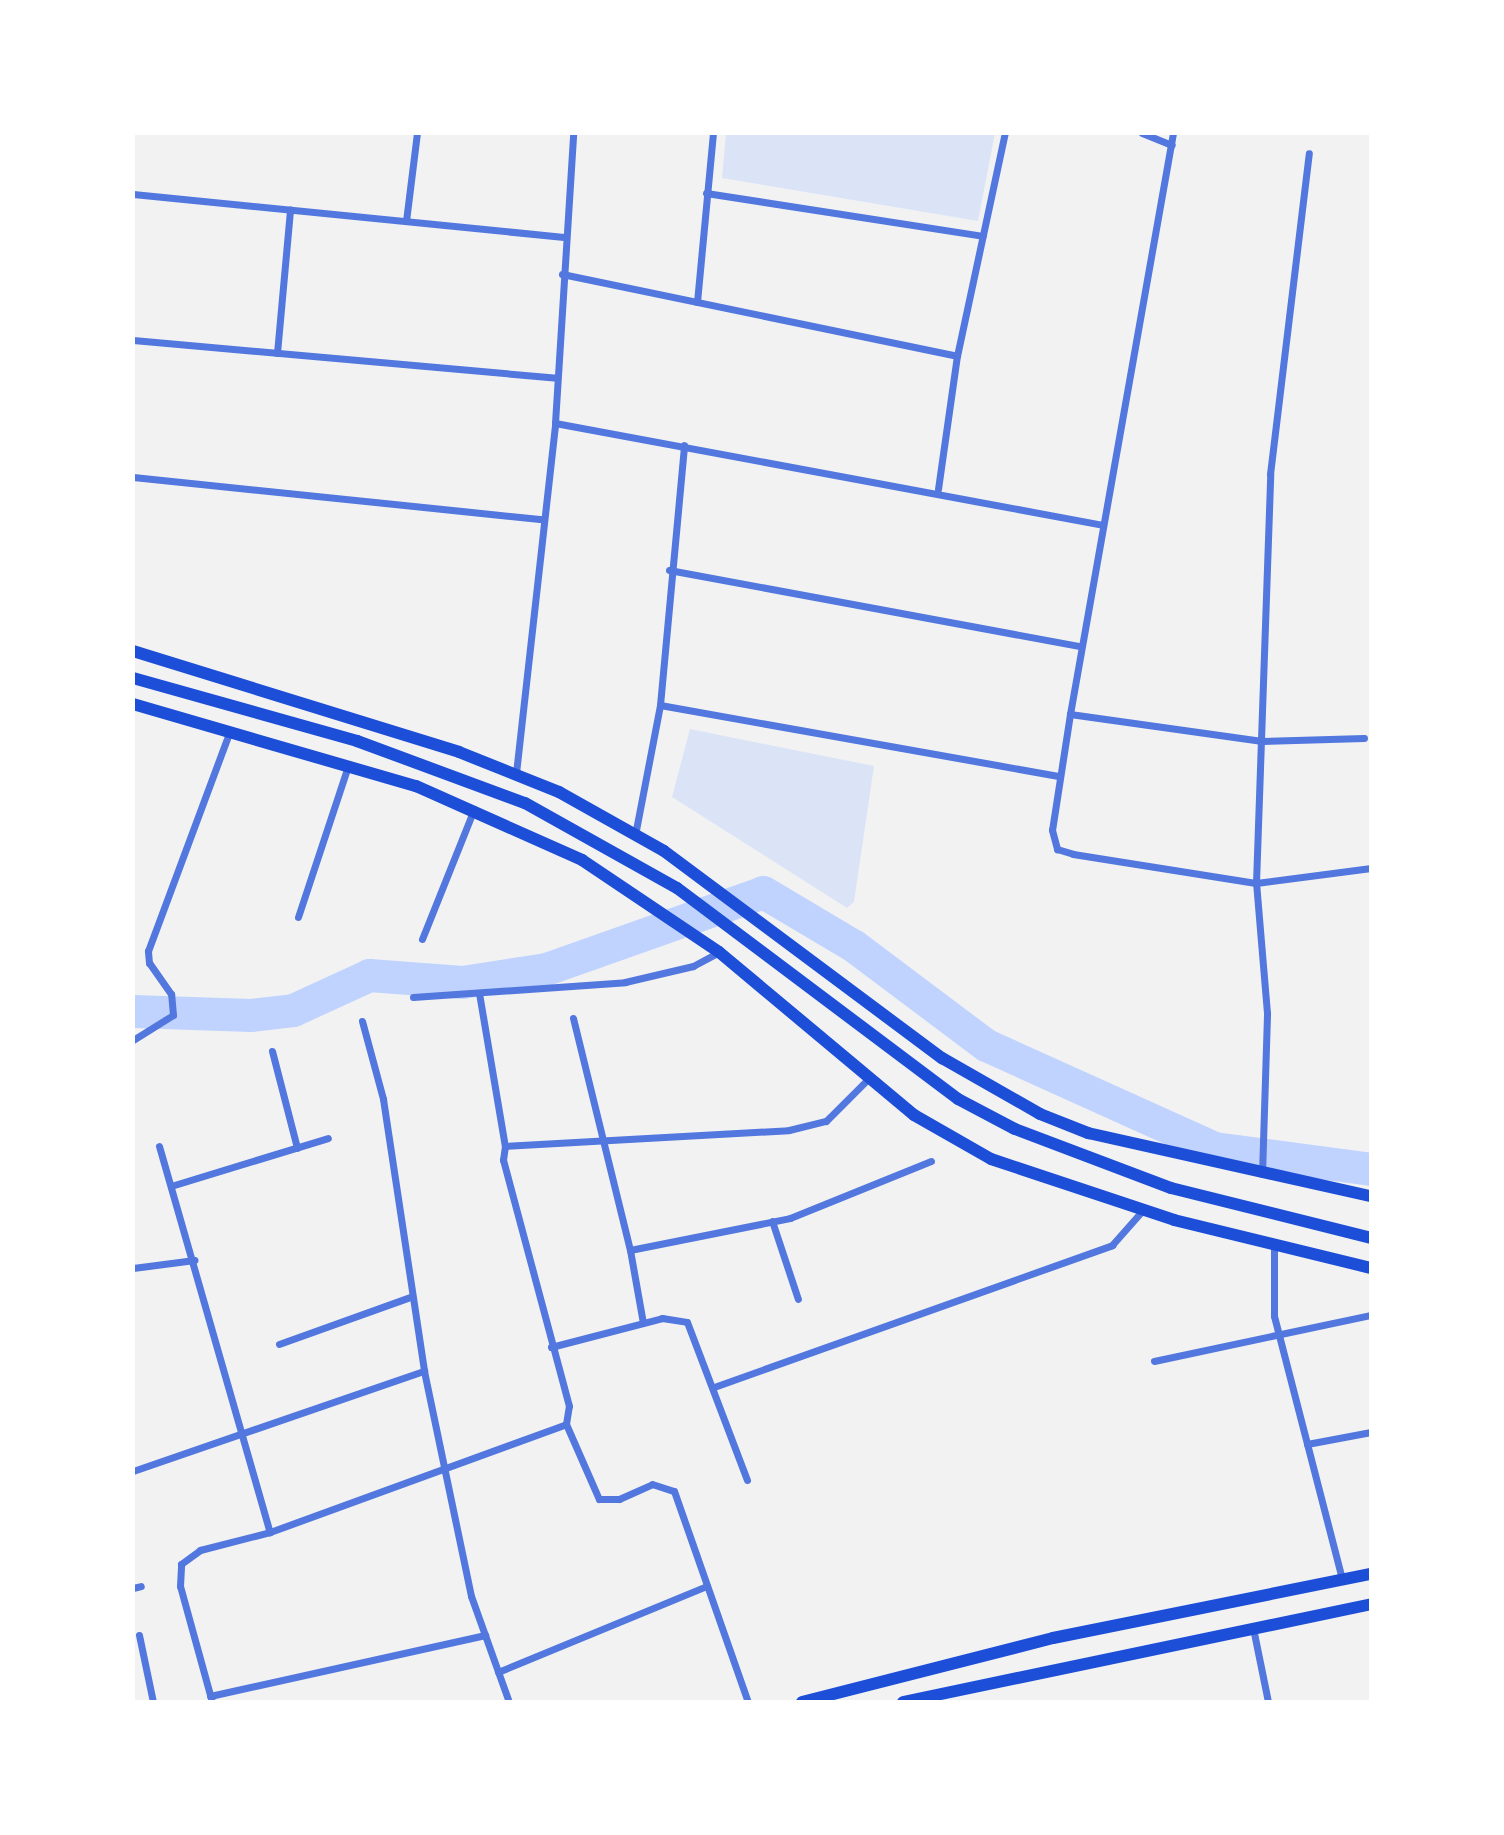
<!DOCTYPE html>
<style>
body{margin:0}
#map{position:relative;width:1504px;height:1835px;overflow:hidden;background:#f2f2f2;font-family:"Exo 2",sans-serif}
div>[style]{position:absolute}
.green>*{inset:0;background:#dbe4f7}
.river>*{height:33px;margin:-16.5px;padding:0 16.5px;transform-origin:16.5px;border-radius:16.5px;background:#bfd3fe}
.minor>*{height:7px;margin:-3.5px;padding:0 3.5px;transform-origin:3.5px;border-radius:3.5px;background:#5277de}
.primary>*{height:12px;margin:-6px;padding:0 6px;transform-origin:6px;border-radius:6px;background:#1d4ed8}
span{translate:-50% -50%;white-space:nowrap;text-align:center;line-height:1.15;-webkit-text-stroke:7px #fff;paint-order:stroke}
.frame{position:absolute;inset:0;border:135px solid #fff;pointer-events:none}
</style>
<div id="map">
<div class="green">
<div style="clip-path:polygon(726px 133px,995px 133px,978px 221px,722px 178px)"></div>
<div style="clip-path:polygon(690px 729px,874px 766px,854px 902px,847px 908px,672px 797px)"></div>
</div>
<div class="river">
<div style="left:133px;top:1011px;width:118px;rotate:1.9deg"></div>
<div style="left:251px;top:1015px;width:42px;rotate:-6.8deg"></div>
<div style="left:293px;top:1010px;width:84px;rotate:-24.7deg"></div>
<div style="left:369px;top:975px;width:93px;rotate:4.3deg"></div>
<div style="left:462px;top:982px;width:85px;rotate:-8.8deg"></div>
<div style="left:546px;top:969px;width:230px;rotate:-19.5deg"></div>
<div style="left:763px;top:892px;width:106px;rotate:30.7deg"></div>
<div style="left:854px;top:946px;width:165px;rotate:36.9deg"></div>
<div style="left:986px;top:1045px;width:250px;rotate:24.3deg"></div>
<div style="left:1214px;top:1148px;width:158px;rotate:7.6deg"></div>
</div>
<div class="minor">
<div style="left:1142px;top:133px;width:32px;rotate:22deg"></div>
<div style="left:706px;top:193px;width:280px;rotate:8.8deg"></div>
<div style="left:133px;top:194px;width:433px;rotate:5.7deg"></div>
<div style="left:406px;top:221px;width:89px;rotate:-82.9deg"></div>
<div style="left:562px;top:274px;width:403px;rotate:11.7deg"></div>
<div style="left:697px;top:302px;width:170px;rotate:-84.6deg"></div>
<div style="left:133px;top:340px;width:425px;rotate:5.1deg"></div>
<div style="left:277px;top:353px;width:144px;rotate:-84.8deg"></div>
<div style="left:555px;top:423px;width:557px;rotate:10.54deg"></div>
<div style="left:133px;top:477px;width:411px;rotate:5.9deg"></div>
<div style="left:938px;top:489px;width:134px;rotate:-81.9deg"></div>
<div style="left:957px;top:356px;width:228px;rotate:-77.9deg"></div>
<div style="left:669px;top:570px;width:419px;rotate:10.5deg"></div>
<div style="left:660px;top:705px;width:406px;rotate:10.1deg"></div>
<div style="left:1070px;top:714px;width:590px;rotate:-79.95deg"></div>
<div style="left:1364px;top:738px;width:102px;rotate:178.3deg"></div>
<div style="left:1262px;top:741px;width:194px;rotate:-172deg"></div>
<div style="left:1070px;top:714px;width:117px;rotate:98.8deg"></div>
<div style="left:1052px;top:830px;width:20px;rotate:75deg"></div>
<div style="left:1057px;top:849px;width:17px;rotate:17deg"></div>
<div style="left:1073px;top:854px;width:185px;rotate:9deg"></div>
<div style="left:1256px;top:883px;width:116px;rotate:-7.4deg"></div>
<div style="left:516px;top:773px;width:352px;rotate:-83.6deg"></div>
<div style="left:555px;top:423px;width:291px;rotate:-86.4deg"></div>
<div style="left:635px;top:835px;width:132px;rotate:-79.1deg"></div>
<div style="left:660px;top:705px;width:261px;rotate:-84.7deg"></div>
<div style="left:298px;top:917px;width:159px;rotate:-71.7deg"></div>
<div style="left:422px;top:939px;width:140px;rotate:-68.2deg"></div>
<div style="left:479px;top:993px;width:155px;rotate:80.4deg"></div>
<div style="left:413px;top:997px;width:213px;rotate:-4deg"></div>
<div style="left:625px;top:982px;width:70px;rotate:-13.2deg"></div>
<div style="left:693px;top:966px;width:30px;rotate:-28deg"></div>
<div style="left:573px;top:1018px;width:239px;rotate:76.2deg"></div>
<div style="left:630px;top:1250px;width:163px;rotate:-11.3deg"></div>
<div style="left:790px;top:1218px;width:152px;rotate:-22deg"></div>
<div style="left:362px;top:1021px;width:81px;rotate:74.9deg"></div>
<div style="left:383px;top:1099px;width:275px;rotate:81.4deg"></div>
<div style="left:133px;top:1040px;width:47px;rotate:-32deg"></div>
<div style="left:173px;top:1015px;width:21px;rotate:-95deg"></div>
<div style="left:171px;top:994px;width:38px;rotate:-125deg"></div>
<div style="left:149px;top:963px;width:12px;rotate:-95deg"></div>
<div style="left:148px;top:951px;width:235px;rotate:-69.6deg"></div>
<div style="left:272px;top:1051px;width:100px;rotate:75.5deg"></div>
<div style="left:159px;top:1146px;width:402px;rotate:74deg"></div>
<div style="left:1262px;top:1174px;width:161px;rotate:-88.2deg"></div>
<div style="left:1267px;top:1013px;width:130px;rotate:-94.8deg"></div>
<div style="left:1256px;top:883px;width:409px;rotate:-88deg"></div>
<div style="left:1270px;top:474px;width:323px;rotate:-83.1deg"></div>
<div style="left:171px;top:1186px;width:164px;rotate:-17deg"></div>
<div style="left:772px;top:1221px;width:82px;rotate:71.6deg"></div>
<div style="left:1274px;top:1244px;width:72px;rotate:90deg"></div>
<div style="left:1274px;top:1316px;width:271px;rotate:75.5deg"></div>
<div style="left:630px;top:1250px;width:74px;rotate:79.9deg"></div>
<div style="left:133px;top:1268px;width:62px;rotate:-7.5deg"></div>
<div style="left:279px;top:1344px;width:139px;rotate:-19.7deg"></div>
<div style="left:551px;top:1347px;width:115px;rotate:-14.6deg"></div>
<div style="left:662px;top:1318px;width:25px;rotate:9deg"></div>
<div style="left:687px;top:1322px;width:169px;rotate:69.2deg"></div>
<div style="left:1154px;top:1361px;width:222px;rotate:-12deg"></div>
<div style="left:714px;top:1387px;width:423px;rotate:-19.6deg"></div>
<div style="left:1112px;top:1245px;width:47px;rotate:-48.5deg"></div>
<div style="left:566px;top:1424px;width:82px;rotate:66.3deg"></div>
<div style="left:599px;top:1499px;width:20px"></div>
<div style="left:619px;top:1499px;width:36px;rotate:-24deg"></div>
<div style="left:652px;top:1484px;width:23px;rotate:18deg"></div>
<div style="left:674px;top:1491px;width:224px;rotate:70.7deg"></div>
<div style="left:1307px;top:1444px;width:65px;rotate:-10.6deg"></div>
<div style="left:133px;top:1471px;width:308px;rotate:-19deg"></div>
<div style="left:424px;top:1371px;width:230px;rotate:78.2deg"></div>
<div style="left:471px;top:1596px;width:113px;rotate:70.3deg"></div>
<div style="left:133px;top:1588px;width:8px;rotate:-14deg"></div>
<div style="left:1253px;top:1628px;width:76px;rotate:78.5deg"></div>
<div style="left:139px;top:1635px;width:68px;rotate:78.2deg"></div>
<div style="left:498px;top:1672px;width:226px;rotate:-22.4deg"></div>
<div style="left:210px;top:1696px;width:282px;rotate:-12.5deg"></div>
<div style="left:212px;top:1702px;width:120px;rotate:-105.4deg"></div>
<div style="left:180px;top:1586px;width:22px;rotate:-87deg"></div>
<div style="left:181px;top:1564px;width:24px;rotate:-36deg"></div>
<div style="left:200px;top:1550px;width:72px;rotate:-14.4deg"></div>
<div style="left:270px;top:1532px;width:315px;rotate:-20deg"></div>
<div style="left:566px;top:1424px;width:18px;rotate:-81deg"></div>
<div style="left:569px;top:1406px;width:255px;rotate:-105deg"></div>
<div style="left:503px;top:1160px;width:14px;rotate:-82deg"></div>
<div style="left:505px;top:1146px;width:284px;rotate:-3.2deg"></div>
<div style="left:789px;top:1130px;width:38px;rotate:-14deg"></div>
<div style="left:826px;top:1121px;width:61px;rotate:-45deg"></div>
</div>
<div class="primary">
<div style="left:133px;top:651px;width:341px;rotate:17.2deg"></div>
<div style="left:459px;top:752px;width:108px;rotate:21.8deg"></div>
<div style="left:559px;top:792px;width:120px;rotate:29.3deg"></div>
<div style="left:664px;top:851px;width:347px;rotate:36.7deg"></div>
<div style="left:942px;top:1058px;width:113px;rotate:29.7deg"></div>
<div style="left:1040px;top:1114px;width:52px;rotate:21.6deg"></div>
<div style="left:1088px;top:1133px;width:290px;rotate:12.6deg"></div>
<div style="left:133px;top:678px;width:233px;rotate:15.7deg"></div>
<div style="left:357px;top:741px;width:179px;rotate:20.3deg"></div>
<div style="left:525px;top:803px;width:174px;rotate:29.2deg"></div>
<div style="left:677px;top:888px;width:351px;rotate:36.9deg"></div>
<div style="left:958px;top:1099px;width:64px;rotate:27.8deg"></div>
<div style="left:1015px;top:1129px;width:167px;rotate:20.7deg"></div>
<div style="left:1171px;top:1188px;width:206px;rotate:14deg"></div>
<div style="left:133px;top:704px;width:295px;rotate:16.2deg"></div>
<div style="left:416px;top:786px;width:182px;rotate:24deg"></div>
<div style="left:582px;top:860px;width:165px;rotate:33.9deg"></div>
<div style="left:719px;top:952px;width:254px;rotate:39.9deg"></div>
<div style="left:914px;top:1115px;width:89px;rotate:29.7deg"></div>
<div style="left:991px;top:1159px;width:193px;rotate:18.4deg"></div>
<div style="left:1174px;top:1220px;width:203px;rotate:13.7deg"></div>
<div style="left:802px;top:1702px;width:259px;rotate:-14.3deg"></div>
<div style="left:1053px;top:1638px;width:324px;rotate:-11.4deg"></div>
<div style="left:903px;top:1702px;width:478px;rotate:-11.8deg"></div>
</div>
<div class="frame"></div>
</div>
